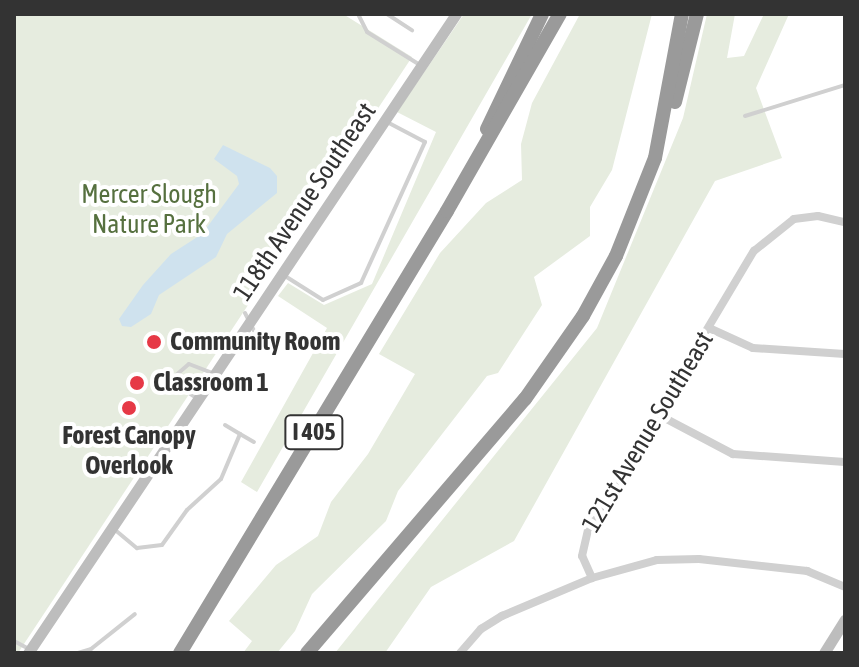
<!DOCTYPE html>
<style>
body{margin:0}
#map{position:relative;width:859px;height:667px;overflow:hidden;background:#fff;font-family:"Asap Condensed",sans-serif}
div>[style]{position:absolute}
.green>*{inset:0;background:#e6ecdf}
.water>*{inset:0;background:#cfe2ee}
.lane>*{height:4px;margin:-2px;padding:0 2px;transform-origin:2px;border-radius:2px;background:#d0d0d0}
.street>*{height:8px;margin:-4px;padding:0 4px;transform-origin:4px;border-radius:4px;background:#d0d0d0}
.secondary>*{height:11px;margin:-5.5px;padding:0 5.5px;transform-origin:5.5px;border-radius:5.5px;background:#bdbdbd}
.highway>*{height:14px;margin:-7px;padding:0 7px;transform-origin:7px;border-radius:7px;background:#9a9a9a}
.dots>*{width:22px;height:22px;translate:-50% -50%;box-sizing:border-box;border:4px solid #fff;border-radius:50%}
span{translate:-50% -50%;white-space:nowrap;text-align:center;line-height:1.15;-webkit-text-stroke:8px #fff;paint-order:stroke}
.shield-label span{padding:2px 6px;background:#fff;border:2px solid;border-radius:6px;-webkit-text-stroke-width:0}
.shield-label{font-size:24px;color:#333;font-weight:700}
.park-label{font-size:26px;color:#56703f}
.street-label{font-size:26px;color:#333}
.poi-label{font-size:26px;color:#333;font-weight:700}
.left{translate:0 -50%;text-align:left}
.frame{position:absolute;inset:0;border:16px solid #333;pointer-events:none}
</style>
<div id="map">
<div class="green">
<div style="clip-path:polygon(14px 14px,343px 14px,412px 57px,18px 653px,14px 653px)"></div>
<div style="clip-path:polygon(464px 14px,532px 14px,257px 492px,241px 482px,327px 328px,278px 296px,288px 283px,324px 305px,372px 284px,436px 132px,397px 112px)"></div>
<div style="clip-path:polygon(580px 14px,652px 14px,612px 170px,590px 207px,590px 236px,534px 277px,542px 305px,498px 373px,487px 376px,398px 491px,386px 521px,312px 594px,295px 631px,277px 653px,243px 653px,252px 641px,229px 621px,276px 565px,318px 536px,331px 502px,368px 454px,415px 374px,379px 354px,440px 253px,486px 203px,522px 180px,521px 144px,532px 103px)"></div>
<div style="clip-path:polygon(707px 14px,735px 14px,727px 58px,744px 56px,764px 14px,789px 14px,756px 88px,782px 158px,715px 181px,514px 541px,431px 587px,385px 653px,335px 653px,597px 328px,683px 118px)"></div>
</div>
<div class="water">
<div style="clip-path:polygon(223px 145px,270px 168px,277px 176px,277px 193px,227px 234px,216px 257px,159px 295px,151px 314px,131px 327px,122px 326px,119px 319px,143px 285px,171px 254px,202px 234px,239px 184px,237px 176px,214px 159px)"></div>
</div>
<div class="lane">
<div style="left:358px;top:14px;width:20px;rotate:63deg"></div>
<div style="left:367px;top:32px;width:62px;rotate:31.9deg"></div>
<div style="left:387px;top:14px;width:30px;rotate:33deg"></div>
<div style="left:745px;top:116px;width:105px;rotate:-17.2deg"></div>
<div style="left:285px;top:276px;width:45px;rotate:32.3deg"></div>
<div style="left:323px;top:300px;width:42px;rotate:-24.1deg"></div>
<div style="left:361px;top:283px;width:155px;rotate:-65.6deg"></div>
<div style="left:425px;top:142px;width:43px;rotate:-152.2deg"></div>
<div style="left:245px;top:313px;width:28px;rotate:63deg"></div>
<div style="left:258px;top:338px;width:23px;rotate:34deg"></div>
<div style="left:198px;top:399px;width:25px;rotate:-146deg"></div>
<div style="left:177px;top:385px;width:9px;rotate:-103deg"></div>
<div style="left:175px;top:376px;width:18px;rotate:-41deg"></div>
<div style="left:189px;top:364px;width:26px;rotate:21deg"></div>
<div style="left:225px;top:425px;width:17px;rotate:31deg"></div>
<div style="left:114px;top:529px;width:30px;rotate:40deg"></div>
<div style="left:137px;top:548px;width:25px;rotate:-7deg"></div>
<div style="left:162px;top:545px;width:43px;rotate:-54.5deg"></div>
<div style="left:187px;top:510px;width:46px;rotate:-42.4deg"></div>
<div style="left:221px;top:479px;width:49px;rotate:-67.1deg"></div>
<div style="left:240px;top:434px;width:16px;rotate:30deg"></div>
<div style="left:14px;top:641px;width:26px;rotate:28deg"></div>
<div style="left:78px;top:653px;width:14px;rotate:-17deg"></div>
<div style="left:91px;top:649px;width:56px;rotate:-38.5deg"></div>
</div>
<div class="street">
<div style="left:709px;top:328px;width:48px;rotate:24.4deg"></div>
<div style="left:753px;top:348px;width:92px;rotate:3.7deg"></div>
<div style="left:657px;top:414px;width:86px;rotate:27.8deg"></div>
<div style="left:733px;top:454px;width:112px;rotate:4.1deg"></div>
<div style="left:592px;top:578px;width:67px;rotate:-15.5deg"></div>
<div style="left:657px;top:560px;width:42px;rotate:-1.4deg"></div>
<div style="left:699px;top:559px;width:109px;rotate:6.3deg"></div>
<div style="left:807px;top:571px;width:41px;rotate:22.8deg"></div>
<div style="left:460px;top:653px;width:32px;rotate:-49deg"></div>
<div style="left:481px;top:629px;width:25px;rotate:-32deg"></div>
<div style="left:502px;top:616px;width:98px;rotate:-22.9deg"></div>
<div style="left:592px;top:578px;width:24px;rotate:-114deg"></div>
<div style="left:582px;top:556px;width:28px;rotate:-77deg"></div>
<div style="left:588px;top:529px;width:324px;rotate:-59.2deg"></div>
<div style="left:754px;top:251px;width:51px;rotate:-38.7deg"></div>
<div style="left:794px;top:219px;width:24px;rotate:-7deg"></div>
<div style="left:818px;top:216px;width:28px;rotate:13deg"></div>
</div>
<div class="secondary">
<div style="left:28px;top:653px;width:769px;rotate:-56.19deg"></div>
<div style="left:824px;top:653px;width:39px;rotate:-58deg"></div>
</div>
<div class="highway">
<div style="left:675px;top:102px;width:91px;rotate:-76deg"></div>
<div style="left:487px;top:129px;width:127px;rotate:-64.4deg"></div>
<div style="left:180px;top:653px;width:516px;rotate:-58.86deg"></div>
<div style="left:447px;top:211px;width:227px;rotate:-60.2deg"></div>
<div style="left:307px;top:653px;width:335px;rotate:-49.4deg"></div>
<div style="left:525px;top:399px;width:101px;rotate:-55.1deg"></div>
<div style="left:583px;top:316px;width:68px;rotate:-61.2deg"></div>
<div style="left:616px;top:256px;width:105px;rotate:-68.3deg"></div>
<div style="left:655px;top:158px;width:147px;rotate:-79.4deg"></div>
</div>
<div class="dots">
<div style="left:154px;top:342px;background:#e63946"></div>
<div style="left:137px;top:383px;background:#e63946"></div>
<div style="left:129px;top:408px;background:#e63946"></div>
</div>
<div class="shield-label">
<span style="left:314px;top:432px">I 405</span>
</div>
<div class="park-label">
<span style="left:149px;top:210px">Mercer Slough<br>Nature Park</span>
</div>
<div class="street-label">
<span style="left:305px;top:202px;rotate:-56deg">118th Avenue Southeast</span>
<span style="left:648px;top:432px;rotate:-59deg">121st Avenue Southeast</span>
</div>
<div class="poi-label">
<span class="left" style="left:170px;top:342px">Community Room</span>
<span class="left" style="left:153px;top:383px">Classroom 1</span>
<span style="left:129px;top:451px">Forest Canopy<br>Overlook</span>
</div>
<div class="frame"></div>
</div>
